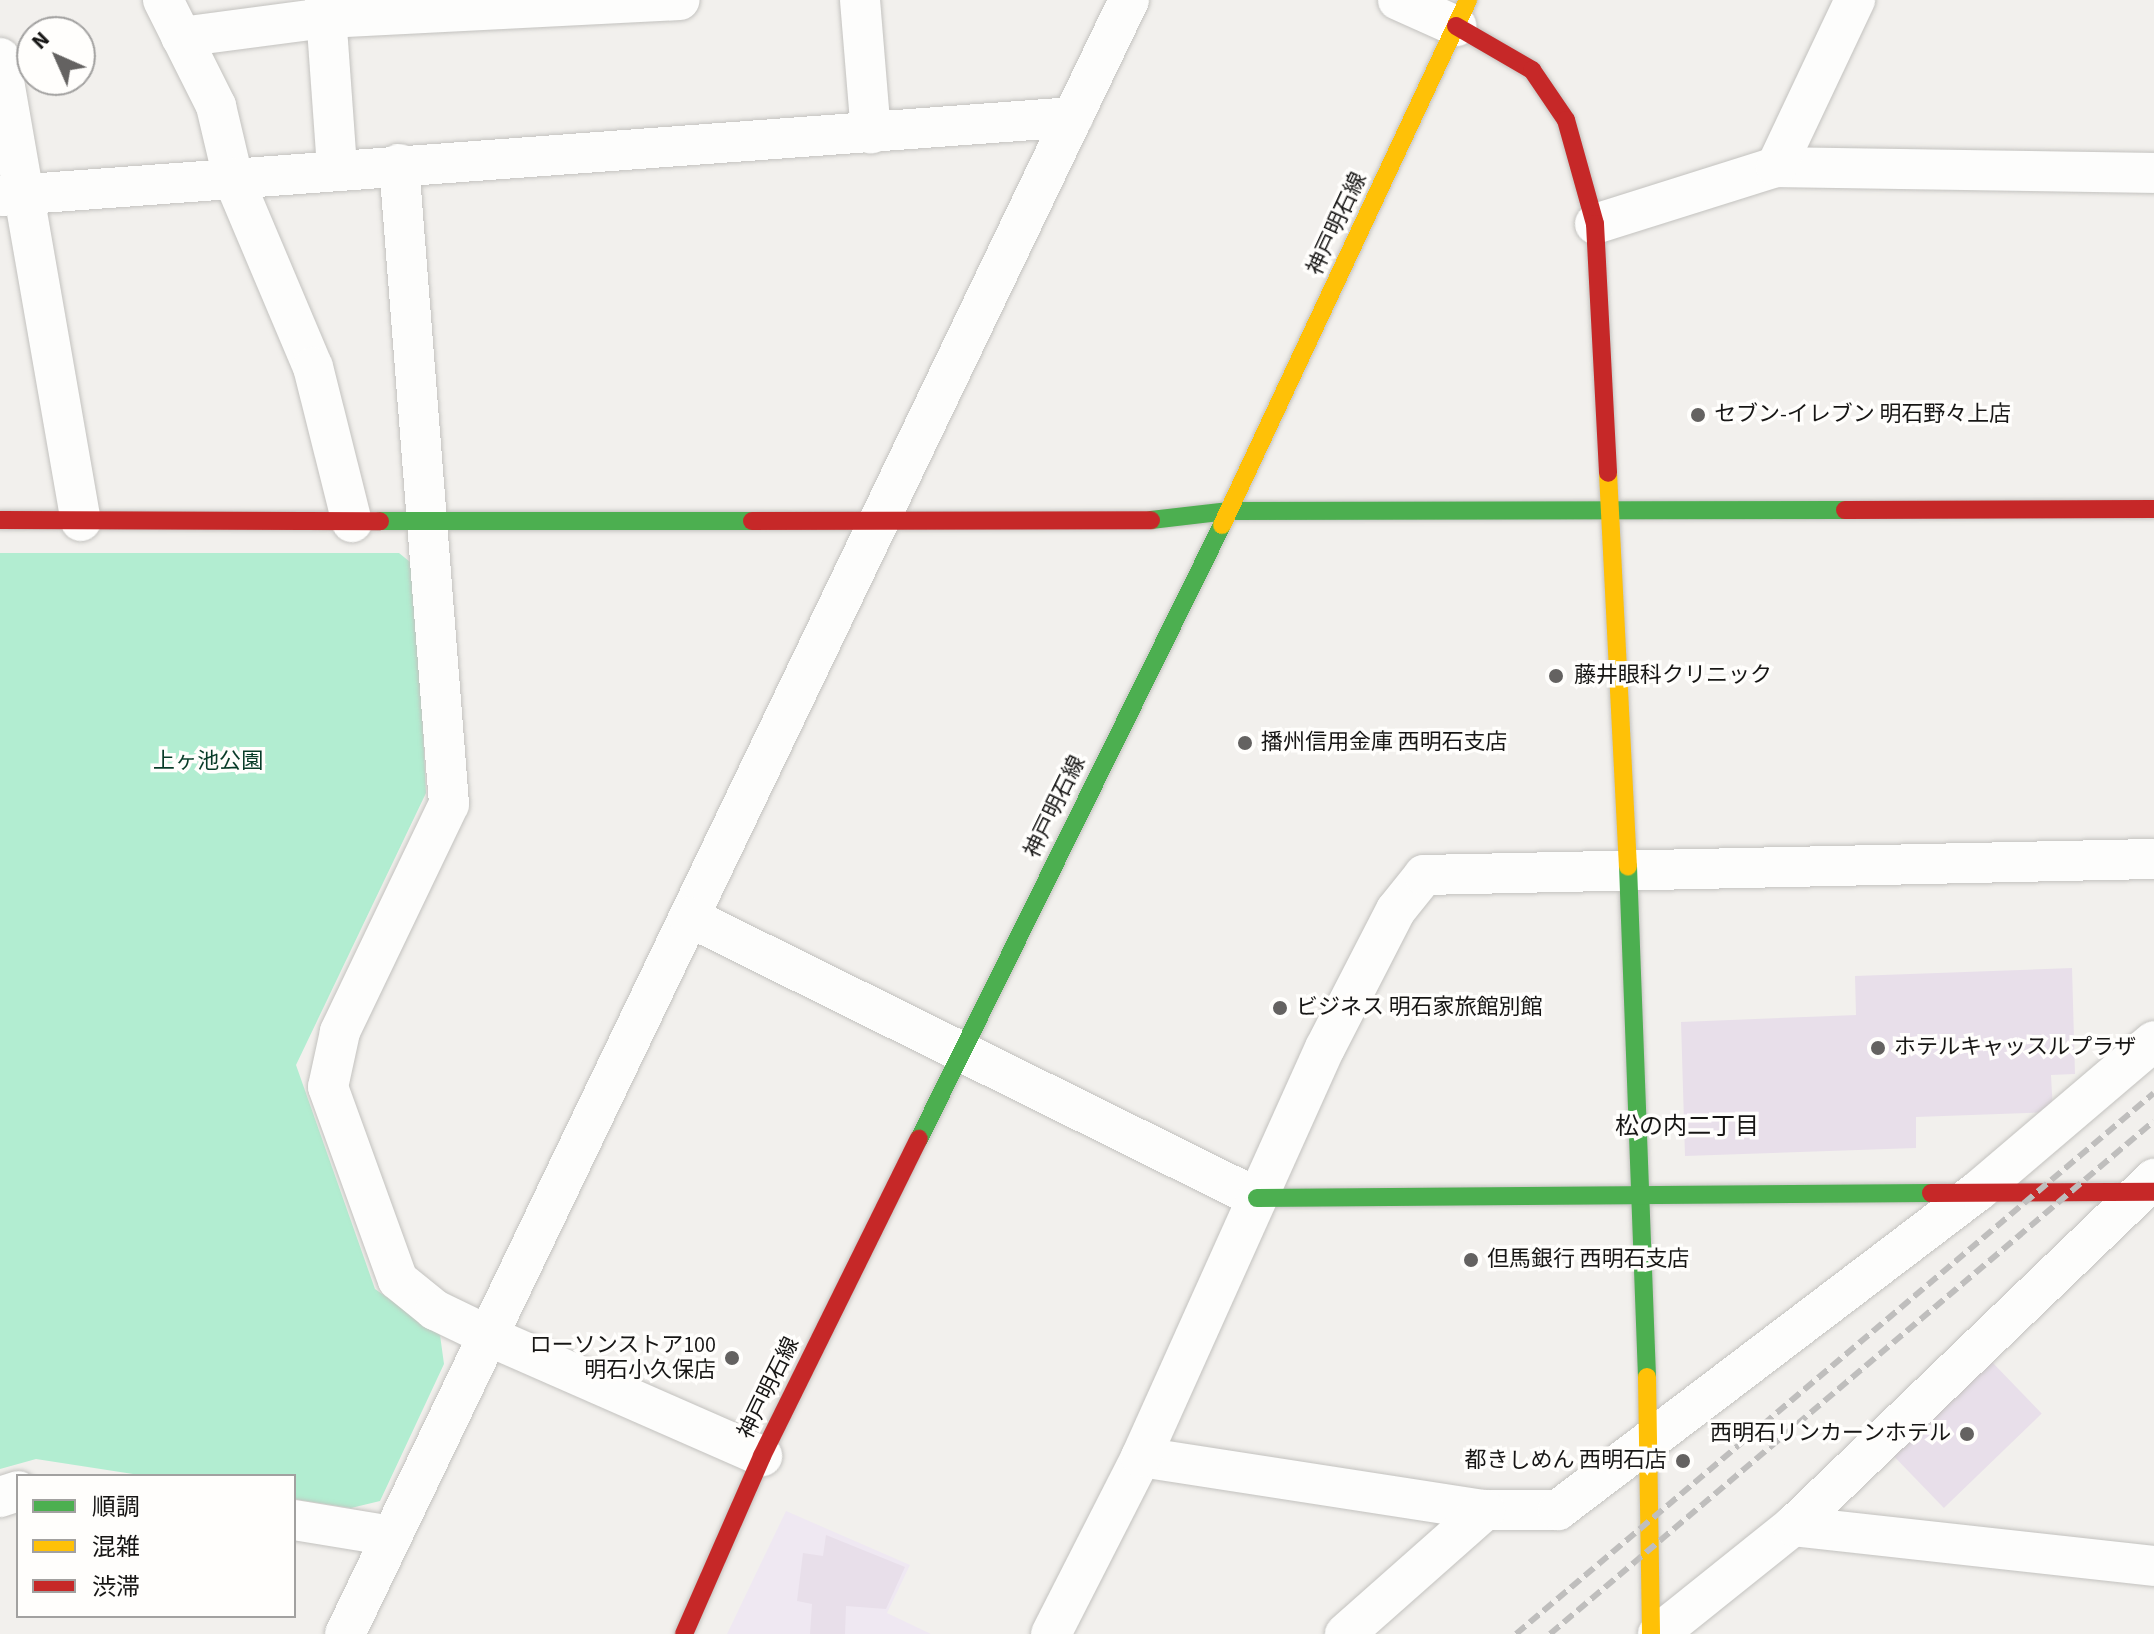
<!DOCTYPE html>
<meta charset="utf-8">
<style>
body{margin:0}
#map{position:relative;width:2154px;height:1634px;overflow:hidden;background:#f2f0ed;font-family:"Source Sans 3","Noto Sans JP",sans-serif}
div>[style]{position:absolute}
.commercial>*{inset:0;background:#efe8f2}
.green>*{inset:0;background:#b2edd1}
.building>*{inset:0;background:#e8dfea;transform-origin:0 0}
.roads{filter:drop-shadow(0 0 2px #c3c2bf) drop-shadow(0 0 2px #c3c2bf)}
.street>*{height:40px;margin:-20px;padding:0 20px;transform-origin:20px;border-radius:20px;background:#fdfdfc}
.fast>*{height:18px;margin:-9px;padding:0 9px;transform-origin:9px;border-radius:9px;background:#4caf50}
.slow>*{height:18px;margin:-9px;padding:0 9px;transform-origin:9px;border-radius:9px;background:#ffc107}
.jam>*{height:18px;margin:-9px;padding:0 9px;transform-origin:9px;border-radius:9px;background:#c62828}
.rail>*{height:6px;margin-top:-3px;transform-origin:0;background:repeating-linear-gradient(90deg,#bfbebd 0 12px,transparent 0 18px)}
.dots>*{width:22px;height:22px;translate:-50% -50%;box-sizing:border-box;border:4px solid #fffefc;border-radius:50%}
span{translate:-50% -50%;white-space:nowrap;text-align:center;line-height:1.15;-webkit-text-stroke:7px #fffefc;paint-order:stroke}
.street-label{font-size:22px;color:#171615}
.poi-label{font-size:22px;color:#171615}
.left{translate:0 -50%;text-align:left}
.right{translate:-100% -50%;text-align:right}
.park-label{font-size:22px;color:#083b28}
.neighbourhood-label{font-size:24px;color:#171615}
.legend{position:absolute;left:16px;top:1474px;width:280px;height:144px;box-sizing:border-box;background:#fffefc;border:2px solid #a2a1a0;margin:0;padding:10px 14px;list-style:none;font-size:24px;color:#171615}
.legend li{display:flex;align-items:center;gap:16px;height:40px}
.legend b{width:40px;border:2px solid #a2a1a0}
.north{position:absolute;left:16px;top:16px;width:80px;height:80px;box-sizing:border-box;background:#fffefc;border:2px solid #a2a1a0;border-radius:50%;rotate:315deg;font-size:22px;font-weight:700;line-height:32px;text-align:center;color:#171615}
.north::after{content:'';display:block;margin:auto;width:28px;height:36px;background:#646261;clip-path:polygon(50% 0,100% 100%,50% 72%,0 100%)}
</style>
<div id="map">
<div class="commercial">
<div style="clip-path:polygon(786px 1511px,910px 1565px,887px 1613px,931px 1634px,727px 1634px)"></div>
</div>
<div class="green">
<div style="clip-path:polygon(0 553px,399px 553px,415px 566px,426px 793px,296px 1065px,375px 1289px,440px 1335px,444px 1364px,380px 1501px,351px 1508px,294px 1499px,294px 1476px,146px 1476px,36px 1459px,0 1469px)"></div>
</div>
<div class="building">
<div style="clip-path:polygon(2072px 968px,2075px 1074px,2051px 1075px,2053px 1112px,1916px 1117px,1916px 1148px,1685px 1156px,1681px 1022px,1856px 1015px,1855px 976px)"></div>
<div style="left:1991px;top:1361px;width:73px;height:136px;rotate:46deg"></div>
<div style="clip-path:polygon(826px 1535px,905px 1567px,886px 1609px,846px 1606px,845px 1634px,810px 1634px,812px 1604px,797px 1601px,803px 1553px,823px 1556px)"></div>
</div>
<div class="roads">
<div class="street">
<div style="left:163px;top:0;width:119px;rotate:63.4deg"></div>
<div style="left:216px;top:106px;width:74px;rotate:76.7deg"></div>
<div style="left:233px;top:178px;width:205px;rotate:67.1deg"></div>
<div style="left:313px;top:367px;width:160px;rotate:75.9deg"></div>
<div style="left:325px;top:0;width:169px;rotate:85.9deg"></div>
<div style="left:860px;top:0;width:134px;rotate:85.3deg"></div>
<div style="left:1398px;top:0;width:64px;rotate:24.1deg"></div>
<div style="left:181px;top:37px;width:146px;rotate:-7.5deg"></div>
<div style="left:326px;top:18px;width:354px;rotate:-2.9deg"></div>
<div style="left:0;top:58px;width:470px;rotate:80.1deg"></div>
<div style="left:399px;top:164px;width:642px;rotate:85.53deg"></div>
<div style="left:449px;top:804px;width:253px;rotate:115.6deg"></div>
<div style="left:340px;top:1032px;width:56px;rotate:102.3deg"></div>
<div style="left:328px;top:1087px;width:205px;rotate:70.1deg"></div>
<div style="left:398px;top:1280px;width:48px;rotate:39deg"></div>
<div style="left:435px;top:1310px;width:64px;rotate:25.8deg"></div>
<div style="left:493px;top:1338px;width:294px;rotate:23.7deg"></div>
<div style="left:1776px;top:167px;width:378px;rotate:0.9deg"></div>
<div style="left:0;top:196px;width:1076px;rotate:-4.21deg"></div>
<div style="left:1595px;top:224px;width:190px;rotate:-17.5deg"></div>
<div style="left:1776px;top:167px;width:185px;rotate:-64.7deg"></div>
<div style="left:689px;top:917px;width:1017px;rotate:-64.37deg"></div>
<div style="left:1141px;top:1457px;width:348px;rotate:8.8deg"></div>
<div style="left:1485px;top:1510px;width:73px"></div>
<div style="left:1558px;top:1510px;width:527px;rotate:-37.22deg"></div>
<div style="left:1978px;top:1191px;width:231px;rotate:-40.4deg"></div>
<div style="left:0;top:1497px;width:19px;rotate:-18deg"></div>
<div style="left:294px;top:1520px;width:99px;rotate:9.3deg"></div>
<div style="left:1793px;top:1526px;width:363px;rotate:6.3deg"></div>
<div style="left:345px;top:1634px;width:795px;rotate:-64.37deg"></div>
<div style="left:689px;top:917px;width:634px;rotate:26.32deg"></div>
<div style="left:1051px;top:1634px;width:199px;rotate:-63deg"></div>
<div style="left:1141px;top:1457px;width:448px;rotate:-65.8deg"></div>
<div style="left:1325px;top:1048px;width:155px;rotate:-62.8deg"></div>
<div style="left:1396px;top:910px;width:45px;rotate:-51.3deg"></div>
<div style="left:1424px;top:875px;width:730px;rotate:-1.26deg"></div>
<div style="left:1345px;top:1634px;width:187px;rotate:-41.5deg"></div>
<div style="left:1658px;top:1634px;width:173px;rotate:-38.7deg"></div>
<div style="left:1793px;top:1526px;width:501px;rotate:-43.87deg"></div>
</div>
<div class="fast">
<div style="left:1151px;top:520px;width:79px;rotate:-6.6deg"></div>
<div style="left:1229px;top:511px;width:616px;rotate:-0.09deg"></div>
<div style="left:380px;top:521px;width:372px"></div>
<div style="left:1628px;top:866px;width:511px;rotate:87.87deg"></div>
<div style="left:919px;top:1139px;width:685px;rotate:-63.73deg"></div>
<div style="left:1257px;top:1198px;width:674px;rotate:-0.43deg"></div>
</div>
<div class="slow">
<div style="left:1608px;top:473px;width:394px;rotate:87.1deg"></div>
<div style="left:1222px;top:525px;width:580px;rotate:-64.89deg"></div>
<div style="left:1647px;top:1377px;width:257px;rotate:89.1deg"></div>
</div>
<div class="jam">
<div style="left:1456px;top:26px;width:88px;rotate:30.1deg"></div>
<div style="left:1532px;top:70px;width:60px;rotate:55.8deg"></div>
<div style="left:1566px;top:120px;width:108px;rotate:74.4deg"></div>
<div style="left:1595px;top:224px;width:249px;rotate:87deg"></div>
<div style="left:1845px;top:510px;width:309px;rotate:-0.2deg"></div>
<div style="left:0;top:520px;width:380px;rotate:0.2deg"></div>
<div style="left:752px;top:521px;width:399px;rotate:-0.1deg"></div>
<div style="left:1931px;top:1193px;width:223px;rotate:-0.3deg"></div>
<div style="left:684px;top:1634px;width:194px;rotate:-66.3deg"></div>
<div style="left:762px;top:1456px;width:354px;rotate:-63.7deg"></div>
</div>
</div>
<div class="rail">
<div style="left:1516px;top:1634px;width:836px;rotate:-40.3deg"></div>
<div style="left:1550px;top:1634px;width:792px;rotate:-40.34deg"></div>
</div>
<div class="dots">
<div style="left:1698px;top:415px;background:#646261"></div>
<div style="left:1556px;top:676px;background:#646261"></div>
<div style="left:1245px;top:743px;background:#646261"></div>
<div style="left:1280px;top:1008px;background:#646261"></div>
<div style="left:1878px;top:1048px;background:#646261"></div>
<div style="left:1471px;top:1260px;background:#646261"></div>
<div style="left:732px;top:1358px;background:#646261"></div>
<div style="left:1967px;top:1434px;background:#646261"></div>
<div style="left:1683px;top:1461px;background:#646261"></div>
</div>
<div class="street-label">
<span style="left:1337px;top:224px;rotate:-65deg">神戸明石線</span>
<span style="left:1055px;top:807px;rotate:-64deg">神戸明石線</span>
<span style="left:769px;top:1388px;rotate:-64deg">神戸明石線</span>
</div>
<div class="poi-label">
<span class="left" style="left:1714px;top:415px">セブン-イレブン 明石野々上店</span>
<span class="left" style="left:1574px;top:676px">藤井眼科クリニック</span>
<span class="left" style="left:1261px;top:743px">播州信用金庫 西明石支店</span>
<span class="left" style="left:1296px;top:1008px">ビジネス 明石家旅館別館</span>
<span class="left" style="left:1894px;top:1048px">ホテルキャッスルプラザ</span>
<span class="left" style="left:1487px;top:1260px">但馬銀行 西明石支店</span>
<span class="right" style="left:716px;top:1358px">ローソンストア100<br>明石小久保店</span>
<span class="right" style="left:1951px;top:1434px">西明石リンカーンホテル</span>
<span class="right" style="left:1667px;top:1461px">都きしめん 西明石店</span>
</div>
<div class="park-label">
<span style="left:208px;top:762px">上ヶ池公園</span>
</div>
<div class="neighbourhood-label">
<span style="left:1687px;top:1127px">松の内二丁目</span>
</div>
<ul class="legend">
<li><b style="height:10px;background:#4caf50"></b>順調</li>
<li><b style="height:10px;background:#ffc107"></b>混雑</li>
<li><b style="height:10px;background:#c62828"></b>渋滞</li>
</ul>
<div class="north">N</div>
</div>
